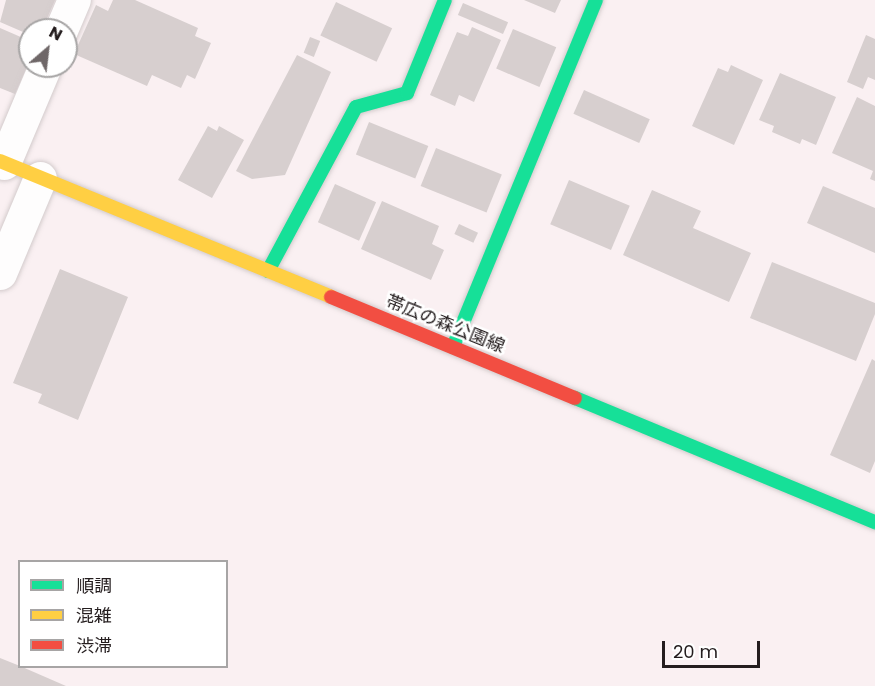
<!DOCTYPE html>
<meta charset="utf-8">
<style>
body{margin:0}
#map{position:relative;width:875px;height:686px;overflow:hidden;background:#faf0f2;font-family:Poppins,"Noto Sans JP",sans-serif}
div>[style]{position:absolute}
.building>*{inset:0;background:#d7cfcf;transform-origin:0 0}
.roads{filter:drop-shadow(0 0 2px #d3cbcc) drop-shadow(0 0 2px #d3cbcc)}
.street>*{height:33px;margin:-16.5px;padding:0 16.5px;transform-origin:16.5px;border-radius:16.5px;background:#fefdfd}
.fast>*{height:14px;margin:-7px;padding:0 7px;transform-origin:7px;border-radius:7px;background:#16e098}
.slow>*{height:14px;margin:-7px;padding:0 7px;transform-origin:7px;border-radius:7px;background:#ffcf43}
.jam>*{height:14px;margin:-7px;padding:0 7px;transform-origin:7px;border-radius:7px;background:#f24e42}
span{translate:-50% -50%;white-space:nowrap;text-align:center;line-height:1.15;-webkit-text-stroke:5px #fff;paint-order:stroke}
.street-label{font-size:18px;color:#241d1e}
.legend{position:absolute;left:18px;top:560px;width:210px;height:108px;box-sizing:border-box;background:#fff;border:2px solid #a7a5a5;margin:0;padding:8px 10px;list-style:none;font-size:18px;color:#241d1e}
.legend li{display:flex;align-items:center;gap:12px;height:30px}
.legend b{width:30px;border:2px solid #a7a5a5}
.north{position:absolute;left:18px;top:18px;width:60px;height:60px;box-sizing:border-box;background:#fff;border:2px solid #a7a5a5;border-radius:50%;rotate:28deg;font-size:16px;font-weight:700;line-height:24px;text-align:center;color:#241d1e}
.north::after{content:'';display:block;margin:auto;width:21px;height:27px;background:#6f6768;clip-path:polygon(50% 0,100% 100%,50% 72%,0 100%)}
.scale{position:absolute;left:662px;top:641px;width:98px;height:27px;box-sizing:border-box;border:3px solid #241d1e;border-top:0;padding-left:8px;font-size:18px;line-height:21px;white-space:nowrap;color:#241d1e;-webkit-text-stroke:4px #fff;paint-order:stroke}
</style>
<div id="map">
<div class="building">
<div style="clip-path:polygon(6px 0,55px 0,42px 30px,30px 30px,30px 35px,0 22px)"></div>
<div style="clip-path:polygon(113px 0,135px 0,198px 28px,195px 36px,211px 43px,195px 79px,187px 75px,181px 88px,152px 75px,147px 86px,74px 54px,96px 5px,108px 11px)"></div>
<div style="clip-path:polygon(524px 0,561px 0,555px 13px)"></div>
<div style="left:336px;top:2px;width:62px;height:37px;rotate:25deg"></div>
<div style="left:463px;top:3px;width:49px;height:13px;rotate:23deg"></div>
<div style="clip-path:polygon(472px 27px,501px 40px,474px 102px,459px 95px,455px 106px,430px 95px,457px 32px,468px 36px)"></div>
<div style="clip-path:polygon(0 28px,30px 41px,30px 60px,15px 94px,0 88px)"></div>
<div style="left:513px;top:29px;width:47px;height:43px;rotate:23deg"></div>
<div style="clip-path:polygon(866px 35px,875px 39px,875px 80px,868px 77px,863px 89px,847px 82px)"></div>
<div style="left:310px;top:37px;width:11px;height:17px;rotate:22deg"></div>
<div style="clip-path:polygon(297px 55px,331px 72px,285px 175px,252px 179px,236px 171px)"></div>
<div style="clip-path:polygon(731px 65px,763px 80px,734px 145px,692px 126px,718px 68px,728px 72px)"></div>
<div style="clip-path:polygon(780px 73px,836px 97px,816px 145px,802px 139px,800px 144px,772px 132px,774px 126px,759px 120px)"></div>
<div style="left:584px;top:90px;width:72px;height:26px;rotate:24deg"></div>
<div style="clip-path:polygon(857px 97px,875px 106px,875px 181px,870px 179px,873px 171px,832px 153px)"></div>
<div style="left:369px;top:122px;width:64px;height:35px;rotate:22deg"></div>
<div style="clip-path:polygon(208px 126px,217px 131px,219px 126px,244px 140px,212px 198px,178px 180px)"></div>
<div style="left:436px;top:148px;width:71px;height:41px;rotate:22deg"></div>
<div style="left:569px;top:180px;width:66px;height:48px;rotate:23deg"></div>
<div style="left:335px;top:184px;width:45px;height:42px;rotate:24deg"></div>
<div style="clip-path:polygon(823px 186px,875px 208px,875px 253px,807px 223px)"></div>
<div style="clip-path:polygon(652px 190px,701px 211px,693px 228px,751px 253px,729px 302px,623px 255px)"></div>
<div style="clip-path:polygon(382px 201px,439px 226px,432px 244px,444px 250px,431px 280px,361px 249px)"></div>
<div style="left:459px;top:224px;width:21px;height:11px;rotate:25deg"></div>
<div style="clip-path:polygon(772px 262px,875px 303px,875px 314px,856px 361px,750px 318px)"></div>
<div style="clip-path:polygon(60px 269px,128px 297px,78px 420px,38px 403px,42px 394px,13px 383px)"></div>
<div style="clip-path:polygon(872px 359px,875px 361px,875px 461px,870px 473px,830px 455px)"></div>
<div style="clip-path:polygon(0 658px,20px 666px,66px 686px,0 686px)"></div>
</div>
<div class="roads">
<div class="street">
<div style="left:61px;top:30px;width:33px;rotate:-67deg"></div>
<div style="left:4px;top:163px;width:105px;rotate:-67.1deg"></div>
<div style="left:0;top:273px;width:103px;rotate:-67.2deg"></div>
</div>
<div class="fast">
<div style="left:268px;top:271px;width:186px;rotate:-61.8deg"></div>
<div style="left:356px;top:107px;width:53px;rotate:-15.4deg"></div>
<div style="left:407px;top:93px;width:100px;rotate:-67.8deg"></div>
<div style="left:453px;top:347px;width:375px;rotate:-67.6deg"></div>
<div style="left:575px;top:398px;width:325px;rotate:22.5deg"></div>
</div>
<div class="slow">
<div style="left:0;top:161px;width:358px;rotate:22.3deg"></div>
</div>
<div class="jam">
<div style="left:331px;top:297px;width:264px;rotate:22.5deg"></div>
</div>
</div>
<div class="street-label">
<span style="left:445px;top:324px;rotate:22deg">帯広の森公園線</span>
</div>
<ul class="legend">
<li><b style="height:8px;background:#16e098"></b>順調</li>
<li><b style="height:8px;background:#ffcf43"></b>混雑</li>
<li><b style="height:8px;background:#f24e42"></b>渋滞</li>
</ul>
<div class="north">N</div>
<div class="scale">20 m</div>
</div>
